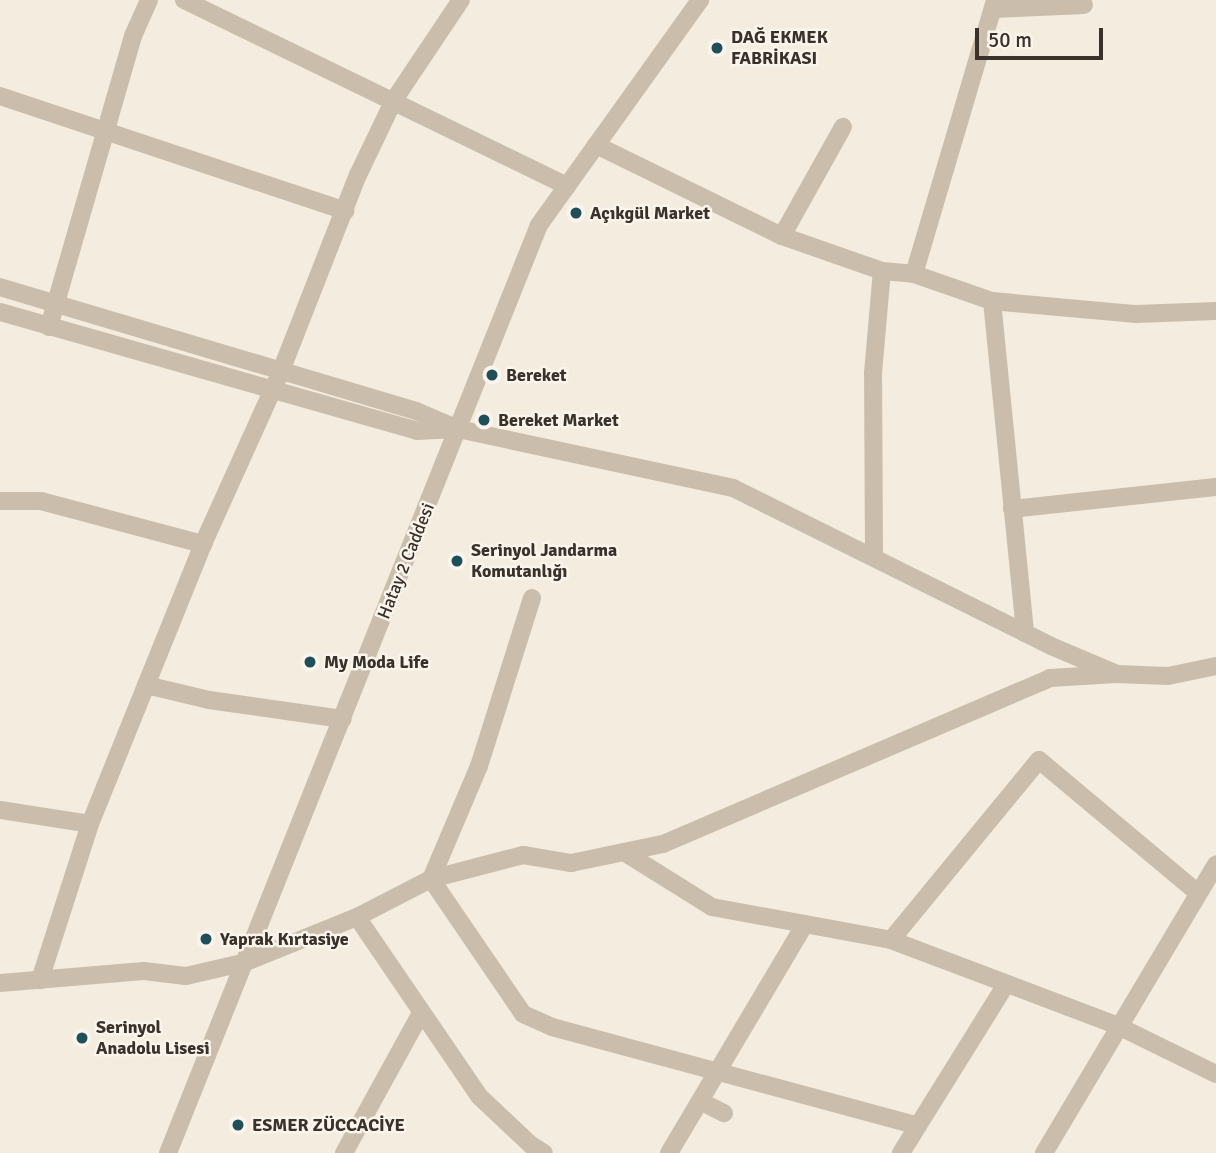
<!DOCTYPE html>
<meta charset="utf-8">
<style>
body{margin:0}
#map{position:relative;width:1216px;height:1153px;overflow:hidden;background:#f3ecdf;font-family:Signika,sans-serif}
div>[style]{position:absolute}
.minor>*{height:18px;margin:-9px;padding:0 9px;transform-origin:9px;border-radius:9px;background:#cbbdab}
.tertiary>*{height:18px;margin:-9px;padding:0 9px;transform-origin:9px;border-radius:9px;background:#cbbdab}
.dots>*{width:19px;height:19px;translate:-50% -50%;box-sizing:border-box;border:4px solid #faf5ec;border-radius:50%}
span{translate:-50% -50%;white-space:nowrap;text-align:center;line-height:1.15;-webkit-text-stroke:5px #faf5ec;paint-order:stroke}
.poi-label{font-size:18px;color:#39312a;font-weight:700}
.left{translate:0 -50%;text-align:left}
.street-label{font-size:18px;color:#39312a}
.scale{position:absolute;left:975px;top:28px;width:128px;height:32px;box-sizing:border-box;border:4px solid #39312a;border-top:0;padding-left:9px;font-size:21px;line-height:24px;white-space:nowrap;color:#39312a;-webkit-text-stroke:5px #faf5ec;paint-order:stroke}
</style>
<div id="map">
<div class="minor">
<div style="left:184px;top:0;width:426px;rotate:25.9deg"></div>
<div style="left:993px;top:9px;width:91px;rotate:-2.5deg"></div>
<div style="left:0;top:96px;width:364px;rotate:18.4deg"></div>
<div style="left:596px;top:145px;width:207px;rotate:26.1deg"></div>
<div style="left:782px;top:236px;width:106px;rotate:19.3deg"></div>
<div style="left:882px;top:271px;width:32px;rotate:5deg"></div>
<div style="left:914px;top:274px;width:83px;rotate:19.1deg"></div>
<div style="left:992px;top:301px;width:334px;rotate:84.3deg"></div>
<div style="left:782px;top:236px;width:125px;rotate:-60.8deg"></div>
<div style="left:914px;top:274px;width:286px;rotate:-73.5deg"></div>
<div style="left:992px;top:301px;width:145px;rotate:5.2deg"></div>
<div style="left:1136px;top:314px;width:80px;rotate:-2.1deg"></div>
<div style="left:49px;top:327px;width:303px;rotate:-73.9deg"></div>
<div style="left:133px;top:36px;width:39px;rotate:-66deg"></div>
<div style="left:0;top:501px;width:41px"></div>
<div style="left:41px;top:501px;width:168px;rotate:14.9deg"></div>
<div style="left:1012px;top:509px;width:205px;rotate:-6.2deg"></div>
<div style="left:874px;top:556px;width:183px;rotate:-90.3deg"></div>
<div style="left:873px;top:373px;width:102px;rotate:-85deg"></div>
<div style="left:532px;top:598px;width:176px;rotate:107.5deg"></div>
<div style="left:479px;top:766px;width:123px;rotate:113deg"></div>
<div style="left:431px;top:879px;width:163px;rotate:55.7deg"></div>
<div style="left:523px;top:1014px;width:32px;rotate:24deg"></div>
<div style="left:552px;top:1027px;width:379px;rotate:15.1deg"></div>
<div style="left:146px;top:685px;width:65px;rotate:13.4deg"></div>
<div style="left:209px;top:700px;width:135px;rotate:8.1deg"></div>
<div style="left:0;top:810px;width:91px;rotate:8.8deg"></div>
<div style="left:90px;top:824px;width:164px;rotate:107.8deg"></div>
<div style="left:90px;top:824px;width:302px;rotate:-68deg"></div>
<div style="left:203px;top:544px;width:190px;rotate:-65.7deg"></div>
<div style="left:281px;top:371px;width:211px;rotate:-68.6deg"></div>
<div style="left:358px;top:175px;width:83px;rotate:-64.4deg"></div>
<div style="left:394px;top:100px;width:120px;rotate:-56.2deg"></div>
<div style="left:624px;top:852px;width:104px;rotate:32deg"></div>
<div style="left:712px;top:907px;width:182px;rotate:10.4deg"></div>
<div style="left:891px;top:940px;width:243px;rotate:20.7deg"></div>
<div style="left:1118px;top:1026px;width:109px;rotate:26.1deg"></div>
<div style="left:357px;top:917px;width:218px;rotate:55.7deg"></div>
<div style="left:480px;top:1097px;width:70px;rotate:43.3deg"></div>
<div style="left:531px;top:1145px;width:15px;rotate:32deg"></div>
<div style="left:891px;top:940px;width:233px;rotate:-50.6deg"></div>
<div style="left:1039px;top:760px;width:207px;rotate:39.9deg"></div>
<div style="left:0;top:983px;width:144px;rotate:-4.8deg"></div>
<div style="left:144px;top:971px;width:42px;rotate:6.8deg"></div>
<div style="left:186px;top:976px;width:62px;rotate:-13.1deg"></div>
<div style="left:246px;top:962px;width:120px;rotate:-22.1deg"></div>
<div style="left:357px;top:917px;width:83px;rotate:-27.2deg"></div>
<div style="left:431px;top:879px;width:95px;rotate:-14.6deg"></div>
<div style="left:523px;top:855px;width:49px;rotate:9.5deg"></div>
<div style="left:571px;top:863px;width:94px;rotate:-11.7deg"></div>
<div style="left:663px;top:844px;width:421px;rotate:-23.2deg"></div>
<div style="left:1050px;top:678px;width:67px;rotate:-3.4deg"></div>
<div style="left:700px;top:1101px;width:27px;rotate:27deg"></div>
<div style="left:344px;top:1153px;width:160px;rotate:-61.2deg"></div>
<div style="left:669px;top:1153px;width:266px;rotate:-59.3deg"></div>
<div style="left:901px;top:1153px;width:199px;rotate:-58.1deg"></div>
<div style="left:1044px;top:1153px;width:336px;rotate:-59.2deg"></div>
</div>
<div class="tertiary">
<div style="left:0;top:287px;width:434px;rotate:16.6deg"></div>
<div style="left:416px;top:411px;width:46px;rotate:23.2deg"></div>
<div style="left:458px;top:429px;width:281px;rotate:12.1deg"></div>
<div style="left:733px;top:488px;width:355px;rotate:26.4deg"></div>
<div style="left:1051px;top:646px;width:72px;rotate:23deg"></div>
<div style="left:1117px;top:674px;width:51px;rotate:2.2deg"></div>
<div style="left:1168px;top:676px;width:49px;rotate:-11.8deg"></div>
<div style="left:0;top:312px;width:434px;rotate:15.9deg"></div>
<div style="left:417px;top:431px;width:34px;rotate:-3deg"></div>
<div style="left:168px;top:1153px;width:999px;rotate:-68.21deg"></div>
<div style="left:539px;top:225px;width:277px;rotate:-54.4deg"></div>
</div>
<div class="dots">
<div style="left:717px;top:48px;background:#204f5a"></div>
<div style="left:576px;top:213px;background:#204f5a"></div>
<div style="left:492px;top:375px;background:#204f5a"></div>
<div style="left:484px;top:420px;background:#204f5a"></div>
<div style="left:457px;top:561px;background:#204f5a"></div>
<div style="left:310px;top:662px;background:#204f5a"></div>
<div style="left:206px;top:939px;background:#204f5a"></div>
<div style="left:82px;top:1038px;background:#204f5a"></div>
<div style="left:238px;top:1125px;background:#204f5a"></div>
</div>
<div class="poi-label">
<span class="left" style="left:731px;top:48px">DAĞ EKMEK<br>FABRİKASI</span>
<span class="left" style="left:590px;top:213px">Açıkgül Market</span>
<span class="left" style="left:506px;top:375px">Bereket</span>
<span class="left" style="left:498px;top:420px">Bereket Market</span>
<span class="left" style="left:471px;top:561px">Serinyol Jandarma<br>Komutanlığı</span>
<span class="left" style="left:324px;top:662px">My Moda Life</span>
<span class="left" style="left:220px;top:939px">Yaprak Kırtasiye</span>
<span class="left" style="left:96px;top:1038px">Serinyol<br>Anadolu Lisesi</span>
<span class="left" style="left:252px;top:1125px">ESMER ZÜCCACİYE</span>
</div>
<div class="street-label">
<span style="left:406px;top:561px;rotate:-68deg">Hatay 2 Caddesi</span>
</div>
<div class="scale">50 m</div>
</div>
